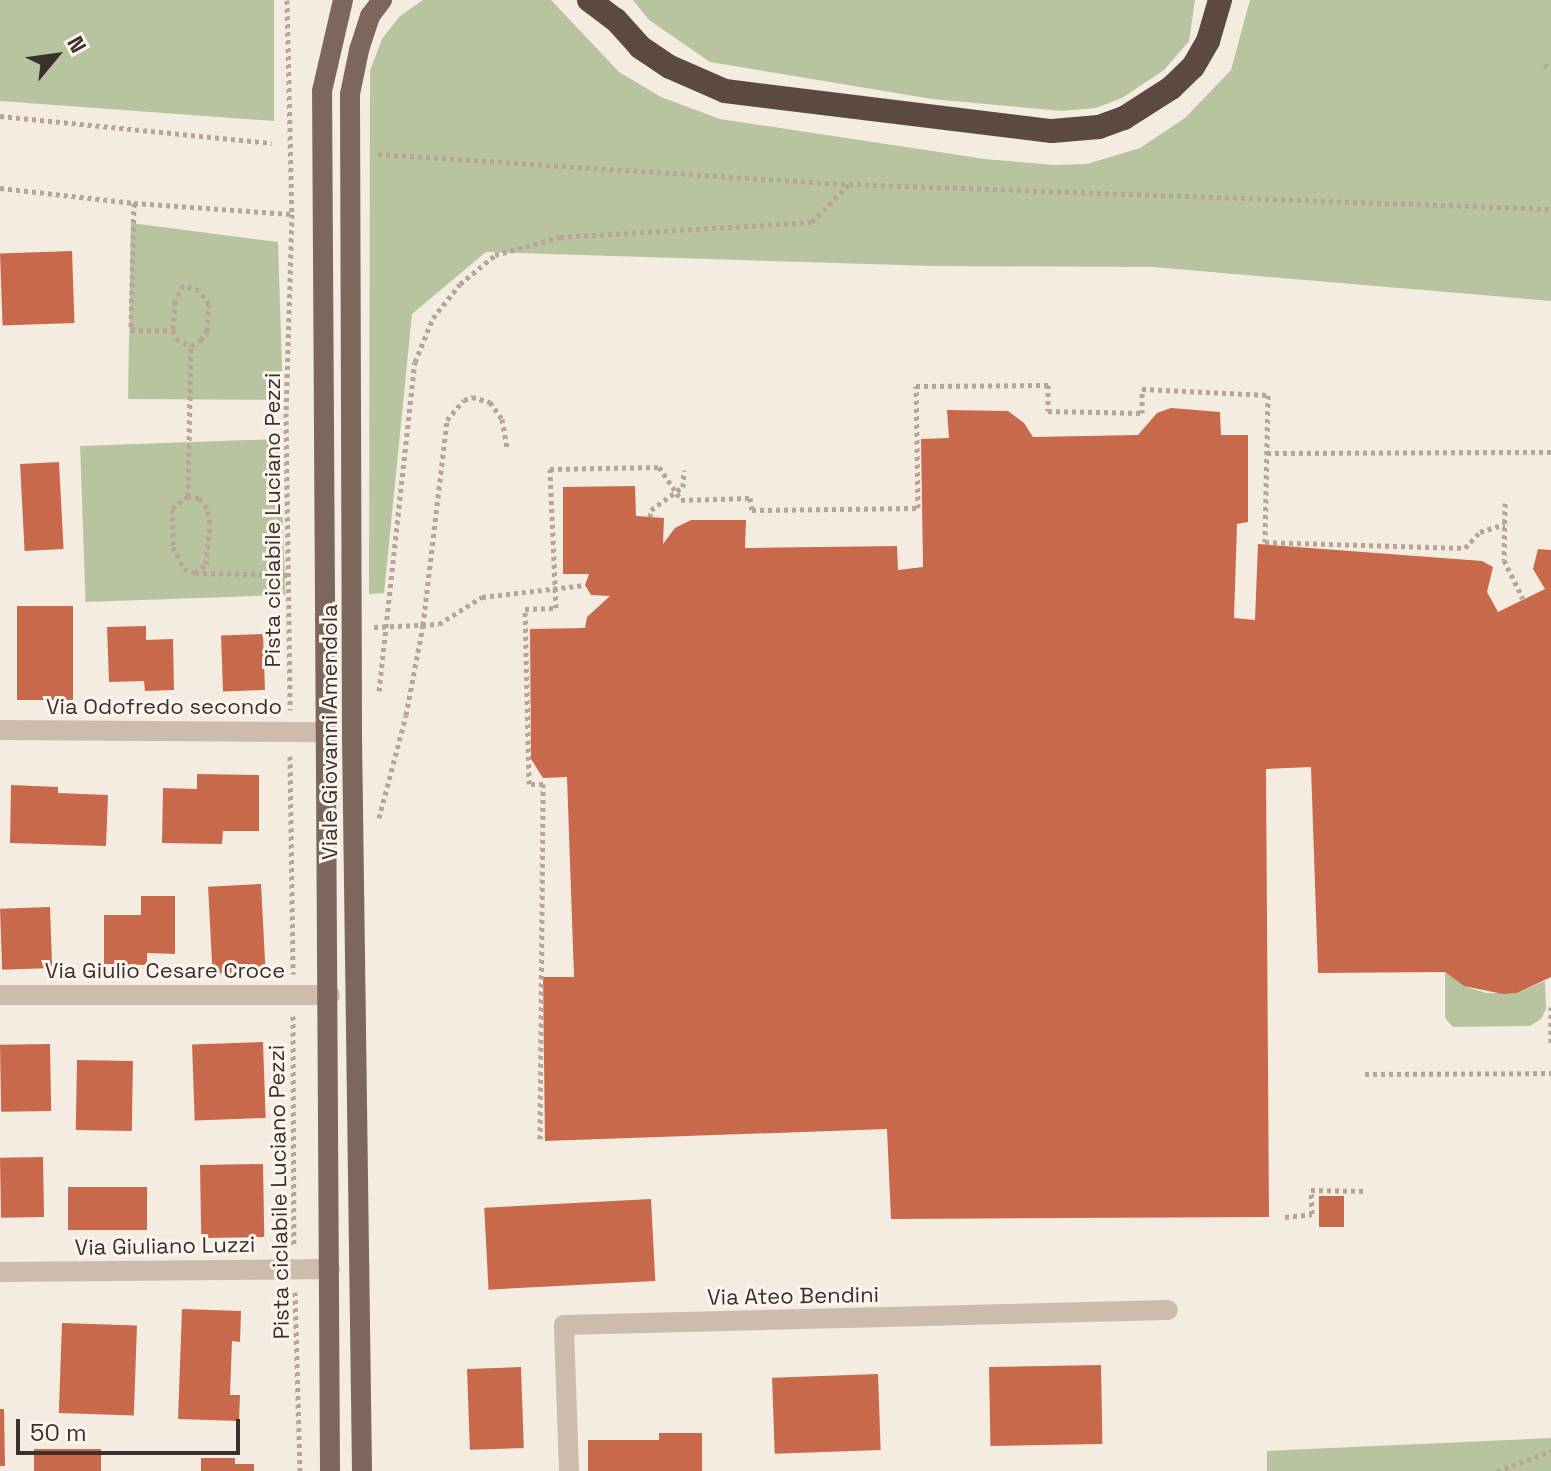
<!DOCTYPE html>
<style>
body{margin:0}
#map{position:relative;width:1551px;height:1471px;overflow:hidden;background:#f4ebe1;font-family:"Space Grotesk",sans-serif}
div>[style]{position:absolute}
.green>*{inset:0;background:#b8c4a0;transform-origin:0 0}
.building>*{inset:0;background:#c8694b;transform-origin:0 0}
.path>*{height:5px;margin-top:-2.5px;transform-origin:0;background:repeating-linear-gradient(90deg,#b9a596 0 4px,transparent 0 8px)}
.street>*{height:20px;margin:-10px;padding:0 10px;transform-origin:10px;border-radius:10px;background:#cdbbac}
.primary>*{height:20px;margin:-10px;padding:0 10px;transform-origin:10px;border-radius:10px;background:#7d675c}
.highway>*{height:24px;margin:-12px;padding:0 12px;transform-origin:12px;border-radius:12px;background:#5c4a42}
span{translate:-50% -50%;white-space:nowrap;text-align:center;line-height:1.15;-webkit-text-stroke:6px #fbf5ee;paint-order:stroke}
.street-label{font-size:22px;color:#3b302b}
.north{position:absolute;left:16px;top:16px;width:80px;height:80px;-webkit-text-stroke:6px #fbf5ee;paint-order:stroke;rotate:61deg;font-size:22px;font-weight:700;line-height:32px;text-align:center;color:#3b302b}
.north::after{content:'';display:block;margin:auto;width:28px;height:36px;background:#3b302b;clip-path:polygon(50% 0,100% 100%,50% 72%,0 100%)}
.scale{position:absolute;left:16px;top:1419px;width:224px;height:36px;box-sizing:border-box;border:4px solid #3b302b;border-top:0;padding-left:10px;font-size:24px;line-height:28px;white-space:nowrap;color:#3b302b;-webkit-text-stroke:6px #fbf5ee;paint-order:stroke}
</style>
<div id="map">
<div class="green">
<div style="clip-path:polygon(0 0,274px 0,274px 121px,0 101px)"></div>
<div style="clip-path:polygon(423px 0,551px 0,619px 72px,661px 97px,720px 119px,985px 159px,1054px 165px,1087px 164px,1140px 148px,1185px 118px,1231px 70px,1250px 0,1551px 0,1551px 301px,1153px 267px,934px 266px,486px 252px,412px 314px,384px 593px,369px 594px,370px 71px,382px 39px,400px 16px)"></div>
<div style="clip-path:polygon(633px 0,1195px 0,1189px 41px,1164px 70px,1122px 98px,1096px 108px,1062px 111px,932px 99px,710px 62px,649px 20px)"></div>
<div style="clip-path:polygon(131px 223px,278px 242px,283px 400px,128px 399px)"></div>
<div style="left:280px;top:439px;width:156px;height:200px;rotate:88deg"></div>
<div style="clip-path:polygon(1445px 972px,1464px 986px,1486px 993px,1517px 993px,1545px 981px,1546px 1009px,1541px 1019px,1530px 1026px,1453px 1027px,1445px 1018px)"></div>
<div style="clip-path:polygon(1551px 1438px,1551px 1471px,1267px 1471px,1267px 1451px)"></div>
</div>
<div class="building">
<div style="left:72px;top:251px;width:72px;height:72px;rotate:88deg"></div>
<div style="clip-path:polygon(1171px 408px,1220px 412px,1221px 435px,1248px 435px,1248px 522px,1237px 524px,1234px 618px,1255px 620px,1258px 544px,1482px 561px,1493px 567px,1487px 592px,1498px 612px,1545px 589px,1533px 569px,1538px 549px,1551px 550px,1551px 977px,1517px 993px,1503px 994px,1464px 986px,1445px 972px,1318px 973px,1311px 767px,1266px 769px,1269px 1217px,891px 1219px,887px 1129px,545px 1141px,543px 977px,574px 977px,567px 777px,543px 778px,531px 759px,530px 629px,585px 628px,587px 617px,610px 596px,591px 595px,585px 585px,589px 574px,563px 574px,563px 487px,635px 486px,636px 516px,664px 518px,663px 544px,675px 528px,691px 520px,746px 520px,745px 548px,897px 546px,898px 570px,923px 567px,921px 439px,949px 438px,947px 410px,1008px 411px,1024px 423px,1033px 437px,1138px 435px,1157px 413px)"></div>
<div style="left:59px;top:462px;width:87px;height:39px;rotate:87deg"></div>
<div style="left:17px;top:606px;width:56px;height:94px"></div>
<div style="clip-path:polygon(146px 626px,146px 640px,173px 639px,174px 690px,145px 691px,144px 681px,109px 682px,107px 627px)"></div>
<div style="left:263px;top:634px;width:56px;height:42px;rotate:88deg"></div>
<div style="clip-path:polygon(197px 774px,259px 775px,259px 831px,223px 831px,222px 844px,162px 843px,163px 788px,197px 789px)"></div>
<div style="clip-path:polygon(11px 785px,58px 787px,58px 793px,108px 795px,106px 846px,10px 843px)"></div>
<div style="left:261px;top:884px;width:87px;height:53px;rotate:87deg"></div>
<div style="clip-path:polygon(141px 896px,175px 896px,175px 954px,147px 953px,147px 965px,104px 964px,104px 915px,141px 915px)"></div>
<div style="left:50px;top:907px;width:61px;height:50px;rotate:88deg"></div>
<div style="left:263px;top:1042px;width:76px;height:71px;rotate:88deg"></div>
<div style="left:50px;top:1044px;width:67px;height:50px;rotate:89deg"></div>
<div style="left:77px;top:1060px;width:56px;height:70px;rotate:1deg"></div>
<div style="left:43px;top:1157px;width:60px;height:43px;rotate:89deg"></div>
<div style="left:263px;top:1164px;width:73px;height:63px;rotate:89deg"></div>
<div style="left:147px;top:1187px;width:43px;height:79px;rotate:90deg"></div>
<div style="left:1319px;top:1196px;width:25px;height:31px"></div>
<div style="left:651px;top:1199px;width:82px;height:167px;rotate:87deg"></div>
<div style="clip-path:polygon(182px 1309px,241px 1311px,240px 1342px,232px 1341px,230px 1395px,240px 1395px,239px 1421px,178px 1419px)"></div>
<div style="left:62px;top:1323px;width:75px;height:90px;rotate:2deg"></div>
<div style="left:1101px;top:1365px;width:79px;height:112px;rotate:89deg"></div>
<div style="left:521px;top:1367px;width:81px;height:54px;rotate:88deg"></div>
<div style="left:878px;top:1374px;width:76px;height:106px;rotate:88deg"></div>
<div style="clip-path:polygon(0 1409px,4px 1409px,5px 1466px,0 1466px)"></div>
<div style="clip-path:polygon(659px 1433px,702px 1433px,702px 1471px,588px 1471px,588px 1440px,659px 1440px)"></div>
<div style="left:34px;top:1449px;width:67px;height:22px"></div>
<div style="clip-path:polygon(201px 1458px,235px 1458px,235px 1464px,254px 1464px,254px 1471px,201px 1471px)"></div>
</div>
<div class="path">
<div style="left:287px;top:0;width:214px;rotate:88.7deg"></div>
<div style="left:292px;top:214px;width:199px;rotate:91.7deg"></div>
<div style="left:286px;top:413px;width:297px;rotate:89.2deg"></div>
<div style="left:1544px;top:65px;width:8px;rotate:30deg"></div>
<div style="left:0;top:116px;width:273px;rotate:5.7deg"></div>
<div style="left:378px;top:154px;width:471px;rotate:3.7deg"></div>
<div style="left:0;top:188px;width:135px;rotate:6.4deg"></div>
<div style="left:134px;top:203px;width:158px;rotate:4deg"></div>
<div style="left:134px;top:203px;width:127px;rotate:91.4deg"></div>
<div style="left:131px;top:330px;width:42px"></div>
<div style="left:1267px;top:453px;width:284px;rotate:-0.2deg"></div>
<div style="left:188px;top:496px;width:150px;rotate:-88.9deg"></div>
<div style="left:191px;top:346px;width:12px;rotate:-31deg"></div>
<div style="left:201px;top:340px;width:11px;rotate:-56deg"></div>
<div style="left:207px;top:331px;width:27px;rotate:-86deg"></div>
<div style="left:209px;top:304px;width:17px;rotate:-126deg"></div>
<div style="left:199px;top:290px;width:17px;rotate:-163deg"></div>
<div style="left:183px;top:285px;width:18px;rotate:117deg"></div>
<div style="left:175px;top:301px;width:29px;rotate:94deg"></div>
<div style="left:173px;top:330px;width:9px;rotate:72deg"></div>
<div style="left:176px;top:339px;width:17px;rotate:25deg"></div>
<div style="left:1505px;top:503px;width:57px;rotate:91deg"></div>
<div style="left:1504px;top:560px;width:43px;rotate:64deg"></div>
<div style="left:650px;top:517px;width:7px;rotate:-82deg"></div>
<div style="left:651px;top:510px;width:39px;rotate:-36deg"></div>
<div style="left:683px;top:487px;width:17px;rotate:-87deg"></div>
<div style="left:195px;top:573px;width:14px;rotate:-39deg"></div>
<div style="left:206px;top:564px;width:41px;rotate:-84.4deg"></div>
<div style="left:210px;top:523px;width:15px;rotate:-101deg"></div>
<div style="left:207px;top:508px;width:13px;rotate:-129deg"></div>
<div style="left:199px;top:498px;width:11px;rotate:-170deg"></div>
<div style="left:188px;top:496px;width:21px;rotate:141deg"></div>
<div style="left:172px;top:509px;width:38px;rotate:88deg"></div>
<div style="left:173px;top:547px;width:25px;rotate:63deg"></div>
<div style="left:184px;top:569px;width:12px;rotate:20deg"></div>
<div style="left:195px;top:573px;width:94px;rotate:1.2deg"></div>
<div style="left:374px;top:627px;width:65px;rotate:-2.6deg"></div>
<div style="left:439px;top:624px;width:51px;rotate:-32.1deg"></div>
<div style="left:482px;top:597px;width:104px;rotate:-6.6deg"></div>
<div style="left:379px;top:691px;width:331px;rotate:-83.8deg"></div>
<div style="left:415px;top:362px;width:48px;rotate:-67.8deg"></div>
<div style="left:433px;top:318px;width:43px;rotate:-51.5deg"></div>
<div style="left:460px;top:284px;width:45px;rotate:-39.6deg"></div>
<div style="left:495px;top:255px;width:67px;rotate:-15.5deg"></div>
<div style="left:560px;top:237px;width:252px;rotate:-3.4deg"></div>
<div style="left:812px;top:222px;width:53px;rotate:-45.8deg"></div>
<div style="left:849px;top:184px;width:702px;rotate:2.04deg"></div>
<div style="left:290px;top:756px;width:218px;rotate:89.2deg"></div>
<div style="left:379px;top:818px;width:106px;rotate:-75.3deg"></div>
<div style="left:406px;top:715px;width:92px;rotate:-79.3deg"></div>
<div style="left:423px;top:625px;width:206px;rotate:-83.3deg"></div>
<div style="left:447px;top:420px;width:26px;rotate:-50deg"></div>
<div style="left:464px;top:400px;width:9px;rotate:-21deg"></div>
<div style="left:472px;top:397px;width:19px;rotate:16deg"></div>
<div style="left:490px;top:402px;width:21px;rotate:55deg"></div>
<div style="left:502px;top:419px;width:28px;rotate:80deg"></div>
<div style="left:1551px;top:1007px;width:36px;rotate:90deg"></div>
<div style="left:293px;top:1016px;width:230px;rotate:89.8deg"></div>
<div style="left:1365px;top:1074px;width:186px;rotate:-0.3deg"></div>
<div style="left:540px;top:1139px;width:355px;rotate:-89.5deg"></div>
<div style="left:543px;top:784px;width:14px;rotate:180deg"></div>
<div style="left:529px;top:784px;width:175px;rotate:-91.3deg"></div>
<div style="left:525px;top:609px;width:31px;rotate:-2deg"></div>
<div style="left:556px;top:608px;width:139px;rotate:-92.5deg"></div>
<div style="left:550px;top:469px;width:109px;rotate:-1.1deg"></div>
<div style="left:659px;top:467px;width:40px;rotate:56deg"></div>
<div style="left:681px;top:500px;width:69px;rotate:-1.7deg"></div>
<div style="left:750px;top:498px;width:12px;rotate:81deg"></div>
<div style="left:752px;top:510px;width:166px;rotate:-0.7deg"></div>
<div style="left:918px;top:508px;width:122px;rotate:-90.9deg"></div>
<div style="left:916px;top:386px;width:132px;rotate:-0.4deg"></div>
<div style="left:1048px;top:385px;width:26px;rotate:90deg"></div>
<div style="left:1048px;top:411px;width:94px;rotate:1.2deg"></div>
<div style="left:1142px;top:413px;width:24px;rotate:-90deg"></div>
<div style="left:1142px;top:389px;width:126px;rotate:2.7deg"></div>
<div style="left:1268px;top:395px;width:147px;rotate:91.2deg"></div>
<div style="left:1265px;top:542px;width:200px;rotate:1.7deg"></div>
<div style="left:1465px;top:548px;width:22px;rotate:-47deg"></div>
<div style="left:1480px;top:532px;width:26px;rotate:-18deg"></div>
<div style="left:1285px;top:1217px;width:27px;rotate:-6deg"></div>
<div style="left:1312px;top:1214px;width:24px;rotate:-92deg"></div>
<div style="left:1311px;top:1190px;width:54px;rotate:1.1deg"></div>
<div style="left:295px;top:1292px;width:179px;rotate:88.4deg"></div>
<div style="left:1497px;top:1471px;width:58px;rotate:-20.3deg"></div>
</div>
<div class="street">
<div style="left:0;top:730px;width:327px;rotate:0.4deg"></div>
<div style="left:0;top:995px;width:330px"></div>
<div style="left:0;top:1272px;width:330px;rotate:-0.5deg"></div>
<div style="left:569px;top:1471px;width:146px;rotate:-92deg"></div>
<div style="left:564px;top:1325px;width:604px;rotate:-1.42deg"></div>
</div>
<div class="primary">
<div style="left:330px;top:1471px;width:1380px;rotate:-90.33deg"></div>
<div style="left:322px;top:91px;width:93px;rotate:-77deg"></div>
<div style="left:362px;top:1471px;width:739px;rotate:-90.78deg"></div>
<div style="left:352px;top:732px;width:638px;rotate:-90.18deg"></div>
<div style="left:350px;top:94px;width:45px;rotate:-78.4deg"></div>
<div style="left:359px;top:50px;width:36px;rotate:-72deg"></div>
<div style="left:370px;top:16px;width:20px;rotate:-53deg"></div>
</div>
<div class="highway">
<div style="left:589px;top:0;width:34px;rotate:37deg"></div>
<div style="left:616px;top:20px;width:36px;rotate:48deg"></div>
<div style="left:640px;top:47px;width:36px;rotate:34deg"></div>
<div style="left:670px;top:67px;width:60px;rotate:23.6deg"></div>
<div style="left:725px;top:91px;width:329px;rotate:7deg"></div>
<div style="left:1052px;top:131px;width:47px;rotate:-4.9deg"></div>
<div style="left:1099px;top:127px;width:27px;rotate:-20deg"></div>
<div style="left:1124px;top:118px;width:56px;rotate:-32.6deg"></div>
<div style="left:1171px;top:88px;width:30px;rotate:-44deg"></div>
<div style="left:1193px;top:67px;width:30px;rotate:-60deg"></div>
<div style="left:1208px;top:41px;width:43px;rotate:-73.7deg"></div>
</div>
<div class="street-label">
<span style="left:273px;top:520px;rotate:-90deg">Pista ciclabile Luciano Pezzi</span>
<span style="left:164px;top:707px">Via Odofredo secondo</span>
<span style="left:330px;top:732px;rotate:-90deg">Viale Giovanni Amendola</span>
<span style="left:165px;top:971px">Via Giulio Cesare Croce</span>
<span style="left:279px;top:1192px;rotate:-91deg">Pista ciclabile Luciano Pezzi</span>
<span style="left:165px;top:1246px;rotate:-1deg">Via Giuliano Luzzi</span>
<span style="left:793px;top:1296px;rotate:-1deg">Via Ateo Bendini</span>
</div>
<div class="north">N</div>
<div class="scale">50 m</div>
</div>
